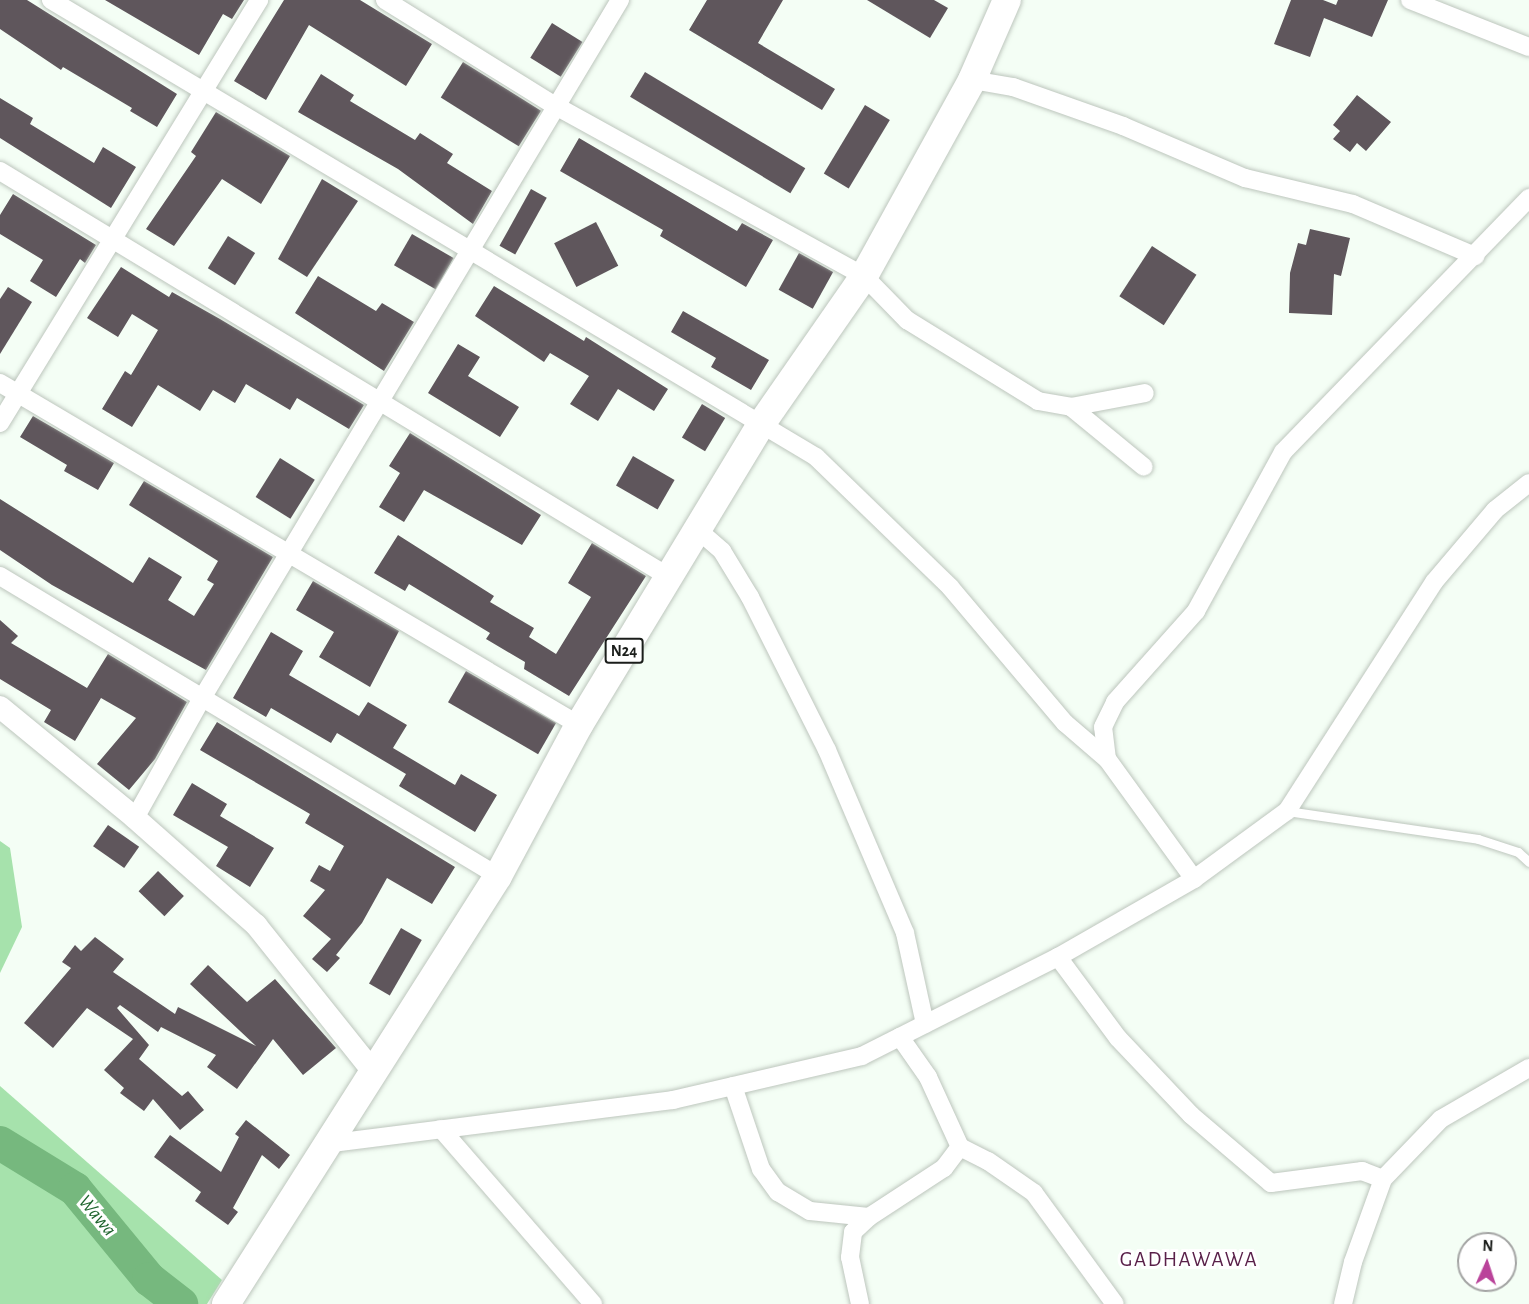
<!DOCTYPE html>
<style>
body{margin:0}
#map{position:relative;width:1529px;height:1304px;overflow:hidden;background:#f4fef5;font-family:"Alegreya Sans",sans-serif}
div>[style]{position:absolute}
.green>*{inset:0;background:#a6e2ac}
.river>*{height:34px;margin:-17px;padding:0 17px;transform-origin:17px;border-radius:17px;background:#76b87e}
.building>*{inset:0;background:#5f565c;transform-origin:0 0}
.roads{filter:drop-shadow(0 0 2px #bdc6bd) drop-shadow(0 0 2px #bdc6bd)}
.service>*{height:9px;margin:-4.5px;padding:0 4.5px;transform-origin:4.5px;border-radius:4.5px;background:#fff}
.minor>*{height:18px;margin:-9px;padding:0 9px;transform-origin:9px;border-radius:9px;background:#fff}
.tertiary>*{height:22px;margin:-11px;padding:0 11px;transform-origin:11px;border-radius:11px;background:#fff}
.primary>*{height:28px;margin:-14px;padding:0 14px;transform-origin:14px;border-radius:14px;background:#fff}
span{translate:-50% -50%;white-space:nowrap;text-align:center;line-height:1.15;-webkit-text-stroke:6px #fff;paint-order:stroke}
.shield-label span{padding:2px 4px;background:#fff;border:2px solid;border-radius:4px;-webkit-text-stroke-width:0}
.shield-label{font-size:16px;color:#1b1e1b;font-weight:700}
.water-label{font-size:20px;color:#1f652e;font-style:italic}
.quarter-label{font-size:21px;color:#592049;letter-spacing:1.5px}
.north{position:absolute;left:1457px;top:1232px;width:60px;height:60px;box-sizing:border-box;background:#fff;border:2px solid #a4a5a4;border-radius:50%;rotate:3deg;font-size:16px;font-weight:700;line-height:24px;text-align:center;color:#1b1e1b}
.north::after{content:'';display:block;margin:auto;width:21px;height:27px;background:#ba439a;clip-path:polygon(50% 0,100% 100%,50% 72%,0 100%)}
</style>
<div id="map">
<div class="green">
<div style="clip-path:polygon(0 841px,10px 848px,22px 927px,0 973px)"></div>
<div style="clip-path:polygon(0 1086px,222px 1280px,207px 1304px,0 1304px)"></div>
</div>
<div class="river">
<div style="left:0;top:1143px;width:88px;rotate:31.5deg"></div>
<div style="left:75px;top:1189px;width:117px;rotate:50.6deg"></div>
<div style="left:149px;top:1279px;width:41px;rotate:38deg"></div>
</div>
<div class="building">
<div style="clip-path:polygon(0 0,27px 0,177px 94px,157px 127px,130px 111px,132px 108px,63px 67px,61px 70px,0 29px)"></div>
<div style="clip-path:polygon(105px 0,244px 0,232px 19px,223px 14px,199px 55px)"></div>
<div style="clip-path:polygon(284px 0,360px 0,432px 44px,406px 86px,309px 25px,266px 100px,234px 81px)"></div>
<div style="clip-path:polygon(707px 0,783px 0,758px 43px,835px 89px,822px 110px,689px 30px)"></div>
<div style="clip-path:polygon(867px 0,934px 0,948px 8px,930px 38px)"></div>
<div style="clip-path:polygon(1291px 0,1323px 0,1336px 5px,1338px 0,1388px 0,1372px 37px,1324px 18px,1310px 57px,1274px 44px)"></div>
<div style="left:552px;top:23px;width:36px;height:41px;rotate:32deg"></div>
<div style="left:463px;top:62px;width:92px;height:42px;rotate:32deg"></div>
<div style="left:645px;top:72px;width:187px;height:29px;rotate:31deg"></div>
<div style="clip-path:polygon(321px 74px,354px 95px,350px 101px,415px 140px,420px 133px,453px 154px,447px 163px,492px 191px,473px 224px,398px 169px,298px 112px)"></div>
<div style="clip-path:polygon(1357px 95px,1391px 122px,1366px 151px,1357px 143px,1350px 152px,1333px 139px,1340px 131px,1333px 125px)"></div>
<div style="clip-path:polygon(0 98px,33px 118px,30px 124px,94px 163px,103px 147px,136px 167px,111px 208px,0 138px)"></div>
<div style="left:865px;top:105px;width:29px;height:80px;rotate:31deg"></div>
<div style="clip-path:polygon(216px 112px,290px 156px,261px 204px,222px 179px,174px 246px,146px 229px,196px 156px,191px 152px)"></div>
<div style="clip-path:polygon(579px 138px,737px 231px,742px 223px,773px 240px,746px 287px,660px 236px,663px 230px,560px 171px)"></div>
<div style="clip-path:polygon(322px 179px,358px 201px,307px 277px,278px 259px)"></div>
<div style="left:531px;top:189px;width:18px;height:65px;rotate:29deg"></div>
<div style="clip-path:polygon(13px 194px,96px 245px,85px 263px,80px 259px,56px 297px,30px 281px,43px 260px,0 234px,0 215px)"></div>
<div style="left:596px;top:222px;width:49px;height:47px;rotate:63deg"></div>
<div style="clip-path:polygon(1310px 229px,1350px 238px,1341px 276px,1334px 274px,1332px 315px,1289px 313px,1290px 273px,1298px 243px,1306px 245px)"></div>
<div style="left:412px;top:234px;width:48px;height:36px;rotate:30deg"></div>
<div style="left:228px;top:236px;width:32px;height:38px;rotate:32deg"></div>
<div style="left:1152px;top:246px;width:53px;height:60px;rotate:33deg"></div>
<div style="left:799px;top:253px;width:39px;height:42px;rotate:29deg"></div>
<div style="clip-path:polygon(121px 267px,169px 297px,172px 292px,220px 319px,364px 405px,349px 429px,297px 398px,290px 410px,246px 384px,235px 403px,213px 390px,200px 411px,158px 385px,132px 427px,102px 409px,125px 371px,131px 375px,158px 330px,132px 314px,118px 337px,87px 318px)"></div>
<div style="clip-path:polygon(318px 276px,376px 311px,382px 303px,414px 322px,384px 371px,295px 313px)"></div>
<div style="clip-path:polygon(494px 286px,584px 341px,586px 337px,668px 389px,654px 411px,618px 389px,598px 421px,570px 404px,589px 376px,550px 353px,544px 362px,475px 316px)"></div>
<div style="clip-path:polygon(8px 287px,32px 302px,0 354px,0 299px)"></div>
<div style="clip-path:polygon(683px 311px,769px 360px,751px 390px,711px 367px,716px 358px,671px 332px)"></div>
<div style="clip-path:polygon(458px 344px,480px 357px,468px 376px,519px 407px,500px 437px,428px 393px)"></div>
<div style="left:702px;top:404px;width:27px;height:39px;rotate:31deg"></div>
<div style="clip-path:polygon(33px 416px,114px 463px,98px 490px,64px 471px,67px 465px,20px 437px)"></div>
<div style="clip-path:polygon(410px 433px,541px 515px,522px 545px,424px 490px,404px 522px,379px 507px,400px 473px,389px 466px)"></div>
<div style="left:633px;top:456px;width:48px;height:34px;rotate:30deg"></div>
<div style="left:280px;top:458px;width:41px;height:46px;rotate:32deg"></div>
<div style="clip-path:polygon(144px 481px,273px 557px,206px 670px,52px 585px,0 550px,0 499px,133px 583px,149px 557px,182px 577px,168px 600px,194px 616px,214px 584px,207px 580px,218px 561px,129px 505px)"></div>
<div style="clip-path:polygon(398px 535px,494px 596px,490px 602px,534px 628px,529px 637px,556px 654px,591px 597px,568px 583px,592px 543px,646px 576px,569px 696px,524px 669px,525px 662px,486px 639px,490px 633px,409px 584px,405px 591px,374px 573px)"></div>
<div style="clip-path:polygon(313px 581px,399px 631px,370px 687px,319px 657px,334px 632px,296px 610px)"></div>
<div style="clip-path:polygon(0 620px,18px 636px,11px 643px,87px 688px,108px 654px,187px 702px,155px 759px,129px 790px,97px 764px,136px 718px,101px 698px,75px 741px,44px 722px,51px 710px,0 679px)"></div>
<div style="clip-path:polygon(271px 632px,303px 651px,289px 675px,359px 716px,368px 702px,407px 725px,393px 748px,455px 785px,461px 774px,497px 795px,475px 832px,399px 786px,406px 774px,337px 733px,331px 743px,271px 708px,266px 717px,233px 698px)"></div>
<div style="left:466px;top:671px;width:104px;height:36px;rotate:30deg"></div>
<div style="clip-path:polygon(217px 722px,455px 867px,432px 904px,387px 878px,362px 923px,336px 955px,340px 958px,327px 972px,312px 959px,331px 939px,303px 916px,325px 890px,310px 881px,319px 865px,330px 871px,344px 846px,305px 823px,310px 814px,200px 750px)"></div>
<div style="clip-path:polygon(192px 783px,227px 804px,220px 816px,274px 848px,250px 887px,216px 866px,228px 847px,173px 815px)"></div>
<div style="left:108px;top:825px;width:38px;height:26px;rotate:35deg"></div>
<div style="left:158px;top:871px;width:36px;height:28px;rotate:44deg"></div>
<div style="left:401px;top:928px;width:24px;height:64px;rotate:30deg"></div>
<div style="clip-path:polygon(95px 937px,124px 959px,113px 972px,175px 1014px,178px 1007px,256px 1046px,190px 984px,208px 965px,247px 1002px,275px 979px,336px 1048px,303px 1075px,273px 1039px,237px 1089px,207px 1067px,216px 1055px,161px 1027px,158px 1032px,120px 1005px,117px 1008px,149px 1045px,139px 1059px,182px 1096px,188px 1091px,204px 1110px,180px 1130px,153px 1099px,144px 1111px,120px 1093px,124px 1088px,104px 1070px,133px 1039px,87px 1008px,53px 1048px,24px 1023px,71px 968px,62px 962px,75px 945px,81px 951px)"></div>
<div style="clip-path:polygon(246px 1120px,290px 1155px,279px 1169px,262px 1155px,233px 1208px,238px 1212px,228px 1225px,195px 1201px,201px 1192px,154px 1157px,170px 1135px,221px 1172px,239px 1137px,235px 1134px)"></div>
</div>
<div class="roads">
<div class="service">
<div style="left:1287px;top:811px;width:193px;rotate:8.3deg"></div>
<div style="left:1478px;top:839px;width:42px;rotate:18deg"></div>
<div style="left:1518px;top:852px;width:15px;rotate:42deg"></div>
</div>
<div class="minor">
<div style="left:51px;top:0;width:891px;rotate:30.85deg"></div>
<div style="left:816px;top:457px;width:187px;rotate:44.1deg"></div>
<div style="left:950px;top:587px;width:178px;rotate:49.8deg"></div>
<div style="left:1065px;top:723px;width:55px;rotate:40.6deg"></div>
<div style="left:385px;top:0;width:199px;rotate:31.9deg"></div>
<div style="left:554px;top:105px;width:354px;rotate:28.9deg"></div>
<div style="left:864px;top:276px;width:62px;rotate:45.7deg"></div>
<div style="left:907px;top:320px;width:154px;rotate:31.7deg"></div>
<div style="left:1038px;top:401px;width:34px;rotate:10deg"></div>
<div style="left:1071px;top:407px;width:75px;rotate:-10.7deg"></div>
<div style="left:1410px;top:0;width:128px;rotate:21.6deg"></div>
<div style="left:972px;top:80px;width:42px;rotate:9.7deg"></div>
<div style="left:1013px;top:87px;width:117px;rotate:19.5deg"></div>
<div style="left:1123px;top:126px;width:133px;rotate:23.1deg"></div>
<div style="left:1245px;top:178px;width:111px;rotate:13.5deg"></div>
<div style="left:1353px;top:204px;width:133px;rotate:23.1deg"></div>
<div style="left:0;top:171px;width:783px;rotate:31.25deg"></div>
<div style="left:0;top:383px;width:672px;rotate:30.57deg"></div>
<div style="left:1071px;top:407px;width:94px;rotate:39.4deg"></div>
<div style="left:0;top:423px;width:496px;rotate:-58.5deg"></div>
<div style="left:698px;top:530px;width:32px;rotate:41deg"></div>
<div style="left:722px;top:551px;width:54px;rotate:58.7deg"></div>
<div style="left:750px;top:597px;width:171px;rotate:63.3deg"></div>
<div style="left:827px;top:750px;width:199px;rotate:66.9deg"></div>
<div style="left:905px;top:933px;width:93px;rotate:77.6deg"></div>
<div style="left:0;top:576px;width:581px;rotate:31.07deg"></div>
<div style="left:135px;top:818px;width:135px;rotate:-60.8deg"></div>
<div style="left:201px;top:700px;width:816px;rotate:-59.1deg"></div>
<div style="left:1194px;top:879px;width:148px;rotate:-125.9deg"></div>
<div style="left:1107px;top:759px;width:32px;rotate:-97deg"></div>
<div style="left:1103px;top:727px;width:28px;rotate:-64deg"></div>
<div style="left:1115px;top:702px;width:122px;rotate:-48.3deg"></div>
<div style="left:1196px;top:611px;width:181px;rotate:-61.3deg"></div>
<div style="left:1283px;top:452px;width:354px;rotate:-45.9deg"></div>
<div style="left:1058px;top:957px;width:101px;rotate:53.5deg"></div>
<div style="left:1118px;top:1038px;width:106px;rotate:46.5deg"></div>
<div style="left:1191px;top:1115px;width:105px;rotate:40.4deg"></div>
<div style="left:1271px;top:1183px;width:92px;rotate:-7.5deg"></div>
<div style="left:1362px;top:1171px;width:22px;rotate:21deg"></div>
<div style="left:733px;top:1086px;width:88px;rotate:71.4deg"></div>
<div style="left:761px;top:1169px;width:29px;rotate:54deg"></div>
<div style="left:778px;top:1192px;width:37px;rotate:31deg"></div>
<div style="left:810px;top:1211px;width:59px;rotate:5.8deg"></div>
<div style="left:441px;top:1129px;width:232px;rotate:49deg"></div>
<div style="left:325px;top:1144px;width:351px;rotate:-7.2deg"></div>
<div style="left:673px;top:1100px;width:194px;rotate:-13.1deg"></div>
<div style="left:862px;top:1056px;width:220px;rotate:-26.8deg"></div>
<div style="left:1058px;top:957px;width:157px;rotate:-29.8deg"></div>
<div style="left:1194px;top:879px;width:115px;rotate:-36.2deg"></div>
<div style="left:1287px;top:811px;width:272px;rotate:-57.3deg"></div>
<div style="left:1434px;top:582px;width:94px;rotate:-49.7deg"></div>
<div style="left:1495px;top:510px;width:43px;rotate:-38.5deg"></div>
<div style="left:960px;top:1147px;width:31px;rotate:27deg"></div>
<div style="left:988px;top:1161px;width:56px;rotate:34.8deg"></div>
<div style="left:1034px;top:1193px;width:137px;rotate:53.9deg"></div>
<div style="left:860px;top:1304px;width:48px;rotate:-102deg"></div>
<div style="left:850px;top:1257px;width:25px;rotate:-83deg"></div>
<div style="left:853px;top:1232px;width:22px;rotate:-43deg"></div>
<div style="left:869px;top:1217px;width:90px;rotate:-33.2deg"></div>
<div style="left:944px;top:1168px;width:26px;rotate:-53deg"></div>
<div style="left:960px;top:1147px;width:77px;rotate:-114.6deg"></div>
<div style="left:928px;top:1077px;width:49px;rotate:-125deg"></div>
<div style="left:1343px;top:1304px;width:43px;rotate:-76.6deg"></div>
<div style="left:1353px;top:1262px;width:88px;rotate:-70.1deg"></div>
<div style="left:1383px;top:1179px;width:83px;rotate:-46deg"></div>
<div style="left:1441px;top:1119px;width:102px;rotate:-30.1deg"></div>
</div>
<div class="tertiary">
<div style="left:0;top:707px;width:175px;rotate:39.4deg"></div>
<div style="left:135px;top:818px;width:162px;rotate:41.5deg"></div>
<div style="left:256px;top:925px;width:189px;rotate:51.4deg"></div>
</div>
<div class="primary">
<div style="left:226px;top:1304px;width:507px;rotate:-57.56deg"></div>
<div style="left:498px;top:876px;width:171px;rotate:-61.8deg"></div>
<div style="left:579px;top:725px;width:353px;rotate:-58.8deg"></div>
<div style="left:762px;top:423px;width:179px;rotate:-55.2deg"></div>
<div style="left:864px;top:276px;width:224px;rotate:-61.1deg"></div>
<div style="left:972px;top:80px;width:87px;rotate:-66.4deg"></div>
</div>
</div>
<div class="shield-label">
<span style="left:624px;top:651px">N24</span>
</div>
<div class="water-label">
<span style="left:97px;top:1216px;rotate:50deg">Wawa</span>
</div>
<div class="quarter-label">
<span style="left:1189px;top:1260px">GADHAWAWA</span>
</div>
<div class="north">N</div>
</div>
